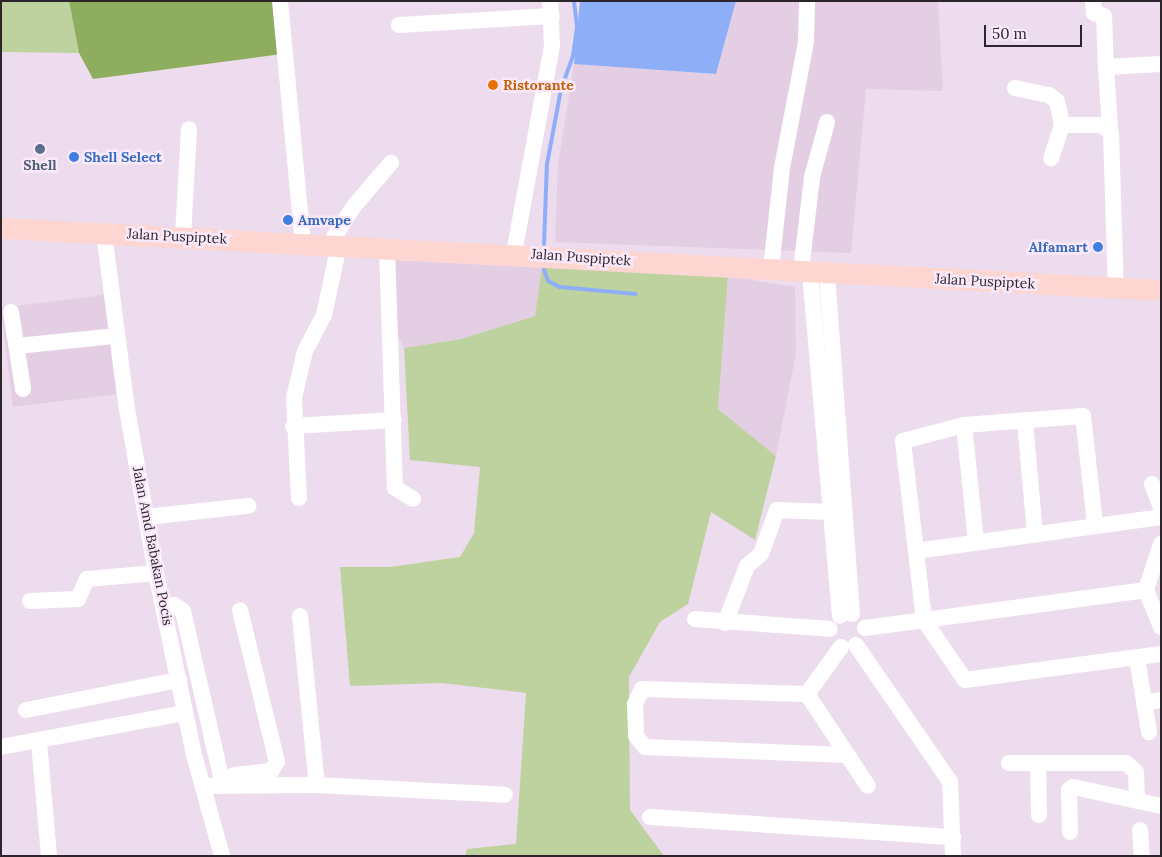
<!DOCTYPE html>
<style>
body{margin:0}
#map{position:relative;width:1162px;height:857px;overflow:hidden;background:#eddced;font-family:Lora,serif}
div>[style]{position:absolute}
.built>*{inset:0;background:#e4cee4;transform-origin:0 0}
.green>*{inset:0;background:#bdd29e}
.forest>*{inset:0;background:#8fad5e}
.water>*{inset:0;background:#8eaff8}
.stream>*{height:4px;margin:-2px;padding:0 2px;transform-origin:2px;border-radius:2px;background:#8eaff8}
.minor>*{height:16px;margin:-8px;padding:0 8px;transform-origin:8px;border-radius:8px;background:#fff}
.major>*{height:21px;margin:-10.5px;padding:0 10.5px;transform-origin:10.5px;border-radius:10.5px;background:#fdd6d1}
.dots>*{width:14px;height:14px;translate:-50% -50%;box-sizing:border-box;border:2px solid #fae9fb;border-radius:50%}
span{translate:-50% -50%;white-space:nowrap;text-align:center;line-height:1.15;-webkit-text-stroke:5px #fae9fb;paint-order:stroke}
.food-label{font-size:14px;color:#c56008;font-weight:700}
.left{translate:0 -50%;text-align:left}
.shop-label{font-size:14px;color:#366cbe;font-weight:700}
.right{translate:-100% -50%;text-align:right}
.service-label{font-size:14px;color:#4e5e75;font-weight:700}
.street-label{font-size:14px;color:#2c252c}
.frame{position:absolute;inset:0;border:2px solid #2c252c;pointer-events:none}
.scale{position:absolute;left:984px;top:25px;width:98px;height:22px;box-sizing:border-box;border:2px solid #2c252c;border-top:0;padding-left:6px;font-size:15px;line-height:18px;white-space:nowrap;color:#2c252c;-webkit-text-stroke:4px #fae9fb;paint-order:stroke}
</style>
<div id="map">
<div class="built">
<div style="clip-path:polygon(736px 1px,938px 1px,943px 91px,866px 89px,851px 253px,555px 242px,558px 164px,574px 64px,716px 74px)"></div>
<div style="clip-path:polygon(390px 260px,542px 267px,535px 316px,461px 339px,404px 348px,389px 317px)"></div>
<div style="clip-path:polygon(728px 276px,795px 287px,796px 353px,776px 456px,718px 409px)"></div>
<div style="left:104px;top:295px;width:100px;height:104px;rotate:83deg"></div>
</div>
<div class="green">
<div style="clip-path:polygon(1px 1px,69px 1px,79px 53px,1px 52px)"></div>
<div style="clip-path:polygon(542px 267px,728px 276px,718px 409px,776px 456px,755px 540px,711px 512px,688px 604px,660px 622px,629px 677px,630px 810px,664px 856px,465px 856px,467px 849px,516px 844px,526px 693px,442px 683px,350px 686px,340px 567px,390px 567px,460px 557px,474px 533px,480px 467px,410px 460px,404px 348px,461px 339px,535px 316px)"></div>
</div>
<div class="forest">
<div style="clip-path:polygon(69px 1px,288px 1px,289px 53px,93px 79px,79px 53px)"></div>
</div>
<div class="water">
<div style="clip-path:polygon(580px 1px,736px 1px,716px 74px,574px 64px)"></div>
</div>
<div class="stream">
<div style="left:544px;top:244px;width:80px;rotate:-87.9deg"></div>
<div style="left:547px;top:164px;width:76px;rotate:-79.4deg"></div>
<div style="left:561px;top:89px;width:35px;rotate:-70deg"></div>
<div style="left:573px;top:56px;width:30px;rotate:-82deg"></div>
<div style="left:577px;top:26px;width:25px;rotate:-97deg"></div>
<div style="left:544px;top:270px;width:12px;rotate:70deg"></div>
<div style="left:548px;top:281px;width:13px;rotate:27deg"></div>
<div style="left:560px;top:287px;width:76px;rotate:5.3deg"></div>
</div>
<div class="minor">
<div style="left:280px;top:1px;width:244px;rotate:84.6deg"></div>
<div style="left:1093px;top:1px;width:12px;rotate:85deg"></div>
<div style="left:1094px;top:13px;width:10px;rotate:17deg"></div>
<div style="left:1104px;top:16px;width:51px;rotate:87.8deg"></div>
<div style="left:1106px;top:67px;width:55px;rotate:-3.1deg"></div>
<div style="left:399px;top:25px;width:153px;rotate:-3.4deg"></div>
<div style="left:1106px;top:67px;width:62px;rotate:86.3deg"></div>
<div style="left:1015px;top:88px;width:35px;rotate:12deg"></div>
<div style="left:1049px;top:95px;width:10px;rotate:37deg"></div>
<div style="left:1057px;top:101px;width:25px;rotate:78deg"></div>
<div style="left:1062px;top:125px;width:35px;rotate:108deg"></div>
<div style="left:1062px;top:125px;width:40px"></div>
<div style="left:1102px;top:125px;width:12px;rotate:42deg"></div>
<div style="left:1111px;top:133px;width:155px;rotate:88.2deg"></div>
<div style="left:104px;top:233px;width:177px;rotate:82.6deg"></div>
<div style="left:127px;top:409px;width:167px;rotate:80deg"></div>
<div style="left:156px;top:573px;width:186px;rotate:78.2deg"></div>
<div style="left:194px;top:755px;width:105px;rotate:74.5deg"></div>
<div style="left:183px;top:236px;width:107px;rotate:-86.8deg"></div>
<div style="left:329px;top:245px;width:46px;rotate:-57.3deg"></div>
<div style="left:354px;top:206px;width:57px;rotate:-49.3deg"></div>
<div style="left:387px;top:249px;width:239px;rotate:88.1deg"></div>
<div style="left:395px;top:488px;width:21px;rotate:31deg"></div>
<div style="left:514px;top:253px;width:211px;rotate:-79.6deg"></div>
<div style="left:552px;top:45px;width:44px;rotate:-92.6deg"></div>
<div style="left:771px;top:269px;width:102px;rotate:-83.8deg"></div>
<div style="left:782px;top:168px;width:128px;rotate:-79.2deg"></div>
<div style="left:806px;top:42px;width:41px;rotate:-88.6deg"></div>
<div style="left:801px;top:271px;width:95px;rotate:-83.3deg"></div>
<div style="left:812px;top:177px;width:57px;rotate:-74.7deg"></div>
<div style="left:810px;top:273px;width:344px;rotate:85deg"></div>
<div style="left:827px;top:274px;width:341px;rotate:85.8deg"></div>
<div style="left:11px;top:312px;width:78px;rotate:81.1deg"></div>
<div style="left:17px;top:346px;width:100px;rotate:-5.8deg"></div>
<div style="left:1025px;top:422px;width:111px;rotate:84.9deg"></div>
<div style="left:964px;top:425px;width:118px;rotate:84.1deg"></div>
<div style="left:293px;top:426px;width:101px;rotate:-3.4deg"></div>
<div style="left:1152px;top:484px;width:26px;rotate:69deg"></div>
<div style="left:299px;top:498px;width:100px;rotate:-92.9deg"></div>
<div style="left:294px;top:398px;width:48px;rotate:-76.8deg"></div>
<div style="left:305px;top:351px;width:41px;rotate:-62.2deg"></div>
<div style="left:324px;top:315px;width:72px;rotate:-77.9deg"></div>
<div style="left:146px;top:517px;width:103px;rotate:-6.2deg"></div>
<div style="left:1095px;top:524px;width:109px;rotate:-96.3deg"></div>
<div style="left:1083px;top:416px;width:119px;rotate:175.7deg"></div>
<div style="left:964px;top:425px;width:63px;rotate:165.3deg"></div>
<div style="left:903px;top:441px;width:180px;rotate:83.3deg"></div>
<div style="left:924px;top:620px;width:73px;rotate:55.7deg"></div>
<div style="left:965px;top:680px;width:198px;rotate:-7.6deg"></div>
<div style="left:1161px;top:544px;width:48px;rotate:108.1deg"></div>
<div style="left:1146px;top:590px;width:40px;rotate:68deg"></div>
<div style="left:916px;top:551px;width:247px;rotate:-7.9deg"></div>
<div style="left:30px;top:601px;width:48px;rotate:-2.4deg"></div>
<div style="left:78px;top:599px;width:22px;rotate:-66deg"></div>
<div style="left:87px;top:579px;width:69px;rotate:-5deg"></div>
<div style="left:165px;top:608px;width:9px;rotate:-18deg"></div>
<div style="left:174px;top:605px;width:11px;rotate:34deg"></div>
<div style="left:183px;top:611px;width:170px;rotate:77.1deg"></div>
<div style="left:300px;top:616px;width:170px;rotate:84.3deg"></div>
<div style="left:695px;top:619px;width:135px;rotate:4.2deg"></div>
<div style="left:725px;top:623px;width:61px;rotate:-68.9deg"></div>
<div style="left:747px;top:566px;width:18px;rotate:-41deg"></div>
<div style="left:761px;top:554px;width:47px;rotate:-70deg"></div>
<div style="left:777px;top:510px;width:54px;rotate:2.1deg"></div>
<div style="left:865px;top:628px;width:284px;rotate:-7.7deg"></div>
<div style="left:856px;top:645px;width:166px;rotate:55.5deg"></div>
<div style="left:950px;top:782px;width:74px;rotate:87.7deg"></div>
<div style="left:841px;top:647px;width:58px;rotate:125.9deg"></div>
<div style="left:807px;top:694px;width:110px;rotate:56.5deg"></div>
<div style="left:1137px;top:658px;width:75px;rotate:80.8deg"></div>
<div style="left:807px;top:694px;width:165px;rotate:-178.3deg"></div>
<div style="left:642px;top:689px;width:17px;rotate:115deg"></div>
<div style="left:635px;top:704px;width:32px;rotate:88deg"></div>
<div style="left:636px;top:736px;width:14px;rotate:51deg"></div>
<div style="left:645px;top:747px;width:202px;rotate:2.3deg"></div>
<div style="left:1144px;top:703px;width:17px;rotate:-10deg"></div>
<div style="left:26px;top:710px;width:156px;rotate:-11.1deg"></div>
<div style="left:39px;top:742px;width:114px;rotate:85deg"></div>
<div style="left:1px;top:747px;width:187px;rotate:-10.5deg"></div>
<div style="left:1009px;top:763px;width:117px"></div>
<div style="left:1126px;top:763px;width:13px;rotate:42deg"></div>
<div style="left:1136px;top:772px;width:28px;rotate:88deg"></div>
<div style="left:1038px;top:764px;width:51px;rotate:88.9deg"></div>
<div style="left:234px;top:775px;width:37px;rotate:-6deg"></div>
<div style="left:271px;top:771px;width:11px;rotate:-56deg"></div>
<div style="left:277px;top:762px;width:156px;rotate:-103.7deg"></div>
<div style="left:205px;top:786px;width:112px;rotate:-0.5deg"></div>
<div style="left:317px;top:785px;width:188px;rotate:3deg"></div>
<div style="left:650px;top:817px;width:304px;rotate:3.8deg"></div>
<div style="left:1140px;top:830px;width:26px;rotate:86deg"></div>
<div style="left:1070px;top:832px;width:42px;rotate:-91.4deg"></div>
<div style="left:1069px;top:790px;width:5px;rotate:-37deg"></div>
<div style="left:1073px;top:787px;width:90px;rotate:12.2deg"></div>
</div>
<div class="major">
<div style="left:1px;top:228px;width:1162px;rotate:3.06deg"></div>
</div>
<div class="dots">
<div style="left:493px;top:85px;background:#e8710a"></div>
<div style="left:40px;top:149px;background:#5c6f8a"></div>
<div style="left:74px;top:157px;background:#3f7fe0"></div>
<div style="left:288px;top:220px;background:#3f7fe0"></div>
<div style="left:1098px;top:247px;background:#3f7fe0"></div>
</div>
<div class="food-label">
<span class="left" style="left:503px;top:85px">Ristorante</span>
</div>
<div class="shop-label">
<span class="left" style="left:84px;top:157px">Shell Select</span>
<span class="left" style="left:298px;top:220px">Amvape</span>
<span class="right" style="left:1088px;top:247px">Alfamart</span>
</div>
<div class="service-label">
<span style="left:40px;top:165px">Shell</span>
</div>
<div class="street-label">
<span style="left:177px;top:236px;rotate:3deg">Jalan Puspiptek</span>
<span style="left:581px;top:257px;rotate:4deg">Jalan Puspiptek</span>
<span style="left:985px;top:281px;rotate:3deg">Jalan Puspiptek</span>
<span style="left:153px;top:546px;rotate:79deg">Jalan Amd Babakan Pocis</span>
</div>
<div class="frame"></div>
<div class="scale">50 m</div>
</div>
